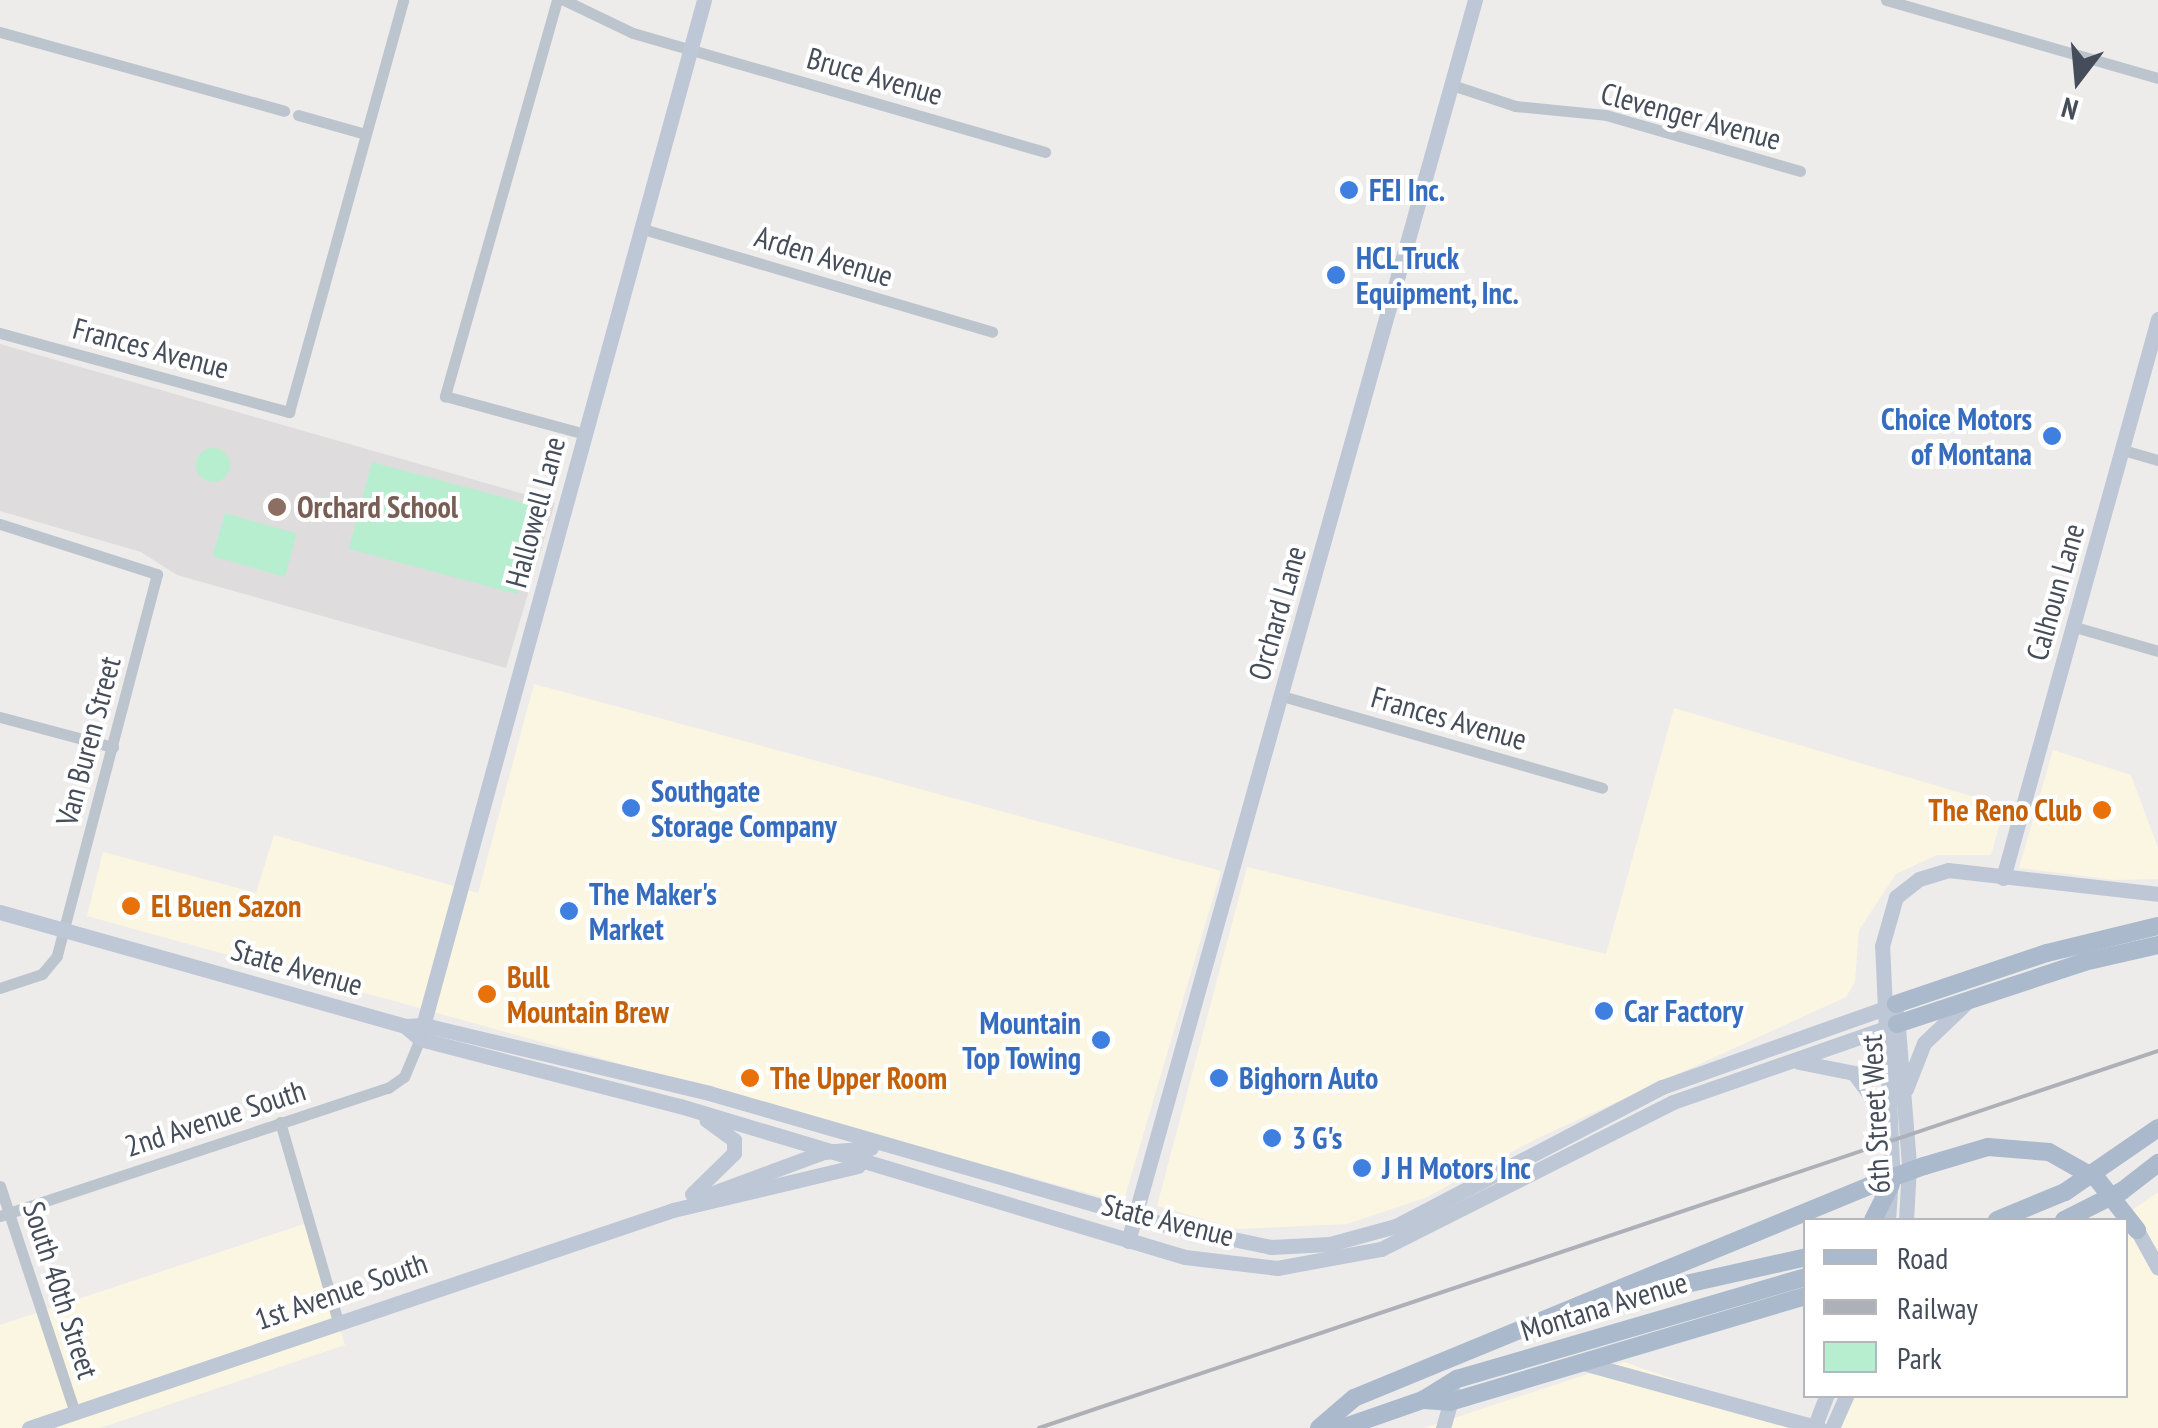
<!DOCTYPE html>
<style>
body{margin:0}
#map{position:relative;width:2158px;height:1428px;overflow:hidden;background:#eeebeb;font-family:"PT Sans Narrow",sans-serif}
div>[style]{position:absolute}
.commercial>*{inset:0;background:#fbf6e2}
.education>*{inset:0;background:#dfdcdd}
.green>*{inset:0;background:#b8eed0;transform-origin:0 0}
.round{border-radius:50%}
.street>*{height:11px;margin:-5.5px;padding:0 5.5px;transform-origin:5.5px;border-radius:5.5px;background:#bcc5ce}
.secondary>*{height:15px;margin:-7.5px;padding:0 7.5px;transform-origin:7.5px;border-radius:7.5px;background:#bdc7d5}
.primary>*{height:18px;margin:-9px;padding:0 9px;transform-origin:9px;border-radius:9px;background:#aab9cb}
.rail>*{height:4px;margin:-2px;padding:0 2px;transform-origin:2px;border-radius:2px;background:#adb0b6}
.primary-bridge>*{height:18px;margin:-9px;padding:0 9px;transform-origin:9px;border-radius:9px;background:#aab9cb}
.dots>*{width:28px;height:28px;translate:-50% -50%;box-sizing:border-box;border:5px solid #fff;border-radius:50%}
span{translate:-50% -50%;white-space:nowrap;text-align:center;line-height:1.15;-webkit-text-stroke:8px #fff;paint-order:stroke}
.street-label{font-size:30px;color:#444d59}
.shop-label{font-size:30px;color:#366cbe;font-weight:700}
.left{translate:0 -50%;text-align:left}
.right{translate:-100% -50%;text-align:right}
.education-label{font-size:30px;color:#785e54;font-weight:700}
.food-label{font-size:30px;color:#c56008;font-weight:700}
.legend{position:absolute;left:1803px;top:1218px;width:325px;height:180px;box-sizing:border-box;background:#fff;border:2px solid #b4b8bd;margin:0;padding:12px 18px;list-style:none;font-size:30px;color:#444d59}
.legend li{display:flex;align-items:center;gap:20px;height:50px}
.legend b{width:50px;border:2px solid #b4b8bd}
.north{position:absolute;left:2028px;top:30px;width:100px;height:100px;-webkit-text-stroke:8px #fff;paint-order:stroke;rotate:196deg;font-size:28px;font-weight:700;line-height:40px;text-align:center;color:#444d59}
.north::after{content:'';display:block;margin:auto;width:35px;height:45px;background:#444d59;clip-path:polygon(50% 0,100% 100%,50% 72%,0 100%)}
</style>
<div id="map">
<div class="commercial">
<div style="clip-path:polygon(534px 684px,1221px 871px,1123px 1203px,87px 916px,103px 852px,256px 893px,274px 835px,478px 893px)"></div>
<div style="clip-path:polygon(1674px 708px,2005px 806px,1991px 855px,1937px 855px,1896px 874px,1859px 930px,1855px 982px,1846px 997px,1538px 1138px,1425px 1198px,1347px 1224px,1238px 1229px,1157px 1206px,1247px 867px,1606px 954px)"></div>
<div style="clip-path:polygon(2053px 750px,2131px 775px,2158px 848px,2158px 879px,2116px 880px,2019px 868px)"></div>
<div style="clip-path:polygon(2158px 1192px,2158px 1428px,1833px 1428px,1849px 1396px,2126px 1396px,2126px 1220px,2118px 1220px)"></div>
<div style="clip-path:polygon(307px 1223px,345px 1345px,100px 1428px,0 1428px,0 1325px)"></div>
<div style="clip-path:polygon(1624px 1362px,1814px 1428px,1424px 1428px)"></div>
</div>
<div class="education">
<div style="clip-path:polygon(0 344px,555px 503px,506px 668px,177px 575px,141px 552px,0 511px)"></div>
</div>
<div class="green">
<div class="round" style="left:196px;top:448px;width:34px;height:34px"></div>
<div style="left:372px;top:462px;width:175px;height:90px;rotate:15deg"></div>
<div style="left:225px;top:513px;width:75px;height:45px;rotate:16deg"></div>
</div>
<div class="street">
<div style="left:557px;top:0;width:412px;rotate:105.8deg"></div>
<div style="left:445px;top:396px;width:145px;rotate:15.2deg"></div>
<div style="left:564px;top:0;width:76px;rotate:25.6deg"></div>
<div style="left:633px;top:33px;width:429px;rotate:16.1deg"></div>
<div style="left:1886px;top:0;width:283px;rotate:16deg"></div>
<div style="left:0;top:32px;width:295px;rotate:15.5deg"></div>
<div style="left:1452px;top:85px;width:66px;rotate:18.4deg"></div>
<div style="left:1515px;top:106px;width:91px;rotate:5.6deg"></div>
<div style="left:1606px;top:115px;width:202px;rotate:16.1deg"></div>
<div style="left:298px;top:115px;width:70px;rotate:15.8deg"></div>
<div style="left:643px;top:229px;width:364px;rotate:16.4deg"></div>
<div style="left:0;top:333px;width:300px;rotate:15.3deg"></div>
<div style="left:289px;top:412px;width:427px;rotate:-74.5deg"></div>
<div style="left:2123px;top:450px;width:36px;rotate:16deg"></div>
<div style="left:0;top:524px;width:165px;rotate:17.7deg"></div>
<div style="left:157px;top:574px;width:395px;rotate:104.7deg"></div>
<div style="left:57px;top:956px;width:23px;rotate:130deg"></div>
<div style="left:42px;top:974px;width:44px;rotate:161.6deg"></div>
<div style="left:2075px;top:627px;width:86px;rotate:16.1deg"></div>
<div style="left:1282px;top:696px;width:333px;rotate:16deg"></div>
<div style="left:0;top:717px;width:117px;rotate:14.9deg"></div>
<div style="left:280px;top:1122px;width:207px;rotate:73.8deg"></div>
<div style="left:0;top:1186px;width:236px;rotate:71.7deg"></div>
<div style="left:0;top:1216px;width:409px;rotate:-18.3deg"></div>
<div style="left:388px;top:1088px;width:19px;rotate:-35deg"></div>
<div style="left:404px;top:1077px;width:41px;rotate:-67.2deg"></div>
</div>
<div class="secondary">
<div style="left:2003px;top:878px;width:580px;rotate:-74.5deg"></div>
<div style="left:0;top:912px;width:421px;rotate:15.7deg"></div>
<div style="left:405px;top:1026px;width:19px;rotate:-3deg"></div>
<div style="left:424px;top:1025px;width:293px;rotate:13.4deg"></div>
<div style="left:709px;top:1093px;width:476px;rotate:16.1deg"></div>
<div style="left:1166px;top:1225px;width:107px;rotate:11.8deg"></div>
<div style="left:1271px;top:1247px;width:59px;rotate:-2.9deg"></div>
<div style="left:1330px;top:1244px;width:68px;rotate:-15.3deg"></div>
<div style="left:1396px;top:1226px;width:300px;rotate:-27.6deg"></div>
<div style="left:1662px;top:1087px;width:248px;rotate:-19.5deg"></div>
<div style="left:1897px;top:1015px;width:150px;rotate:85.4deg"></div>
<div style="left:1909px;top:1165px;width:55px;rotate:93.1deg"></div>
<div style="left:405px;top:1026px;width:20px;rotate:41deg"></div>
<div style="left:420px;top:1039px;width:268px;rotate:14.5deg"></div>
<div style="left:680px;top:1106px;width:527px;rotate:16.65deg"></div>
<div style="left:1185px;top:1257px;width:93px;rotate:6.8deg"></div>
<div style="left:1277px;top:1268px;width:106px;rotate:-10.4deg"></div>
<div style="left:1381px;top:1249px;width:327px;rotate:-26.7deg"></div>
<div style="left:1673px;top:1102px;width:237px;rotate:-19.2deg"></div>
<div style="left:421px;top:1033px;width:1071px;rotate:-74.68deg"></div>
<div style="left:1799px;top:1062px;width:56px;rotate:11.3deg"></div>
<div style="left:1854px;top:1073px;width:53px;rotate:54.2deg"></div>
<div style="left:1906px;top:1089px;width:49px;rotate:-68.6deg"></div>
<div style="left:1924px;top:1043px;width:57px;rotate:-43.6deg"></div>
<div style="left:692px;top:1194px;width:59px;rotate:-44.3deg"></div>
<div style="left:734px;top:1153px;width:13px;rotate:-90deg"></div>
<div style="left:734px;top:1140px;width:34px;rotate:-144deg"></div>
<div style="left:694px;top:1200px;width:139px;rotate:-20.3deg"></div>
<div style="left:824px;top:1152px;width:47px;rotate:-4.9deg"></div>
<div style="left:1888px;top:1220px;width:57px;rotate:-86deg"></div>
<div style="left:1892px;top:1163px;width:217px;rotate:-92.6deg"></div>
<div style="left:1882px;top:946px;width:51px;rotate:-74.1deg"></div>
<div style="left:1896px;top:897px;width:29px;rotate:-38deg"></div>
<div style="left:1919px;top:879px;width:30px;rotate:-17deg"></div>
<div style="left:1948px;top:870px;width:211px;rotate:6.5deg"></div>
<div style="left:2137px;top:1230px;width:43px;rotate:61.1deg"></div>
<div style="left:1128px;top:1241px;width:1289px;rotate:-74.38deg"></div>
<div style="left:1583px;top:1363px;width:245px;rotate:15.4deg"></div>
<div style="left:29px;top:1428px;width:680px;rotate:-18.7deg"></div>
<div style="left:673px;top:1210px;width:190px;rotate:-13.4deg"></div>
<div style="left:1443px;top:1428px;width:37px;rotate:-74deg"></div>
<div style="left:1814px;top:1428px;width:34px;rotate:-69deg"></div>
<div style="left:1832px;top:1428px;width:35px;rotate:-66deg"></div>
</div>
<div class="primary">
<div style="left:1896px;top:1004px;width:159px;rotate:-18.7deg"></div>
<div style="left:2047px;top:953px;width:114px;rotate:-13.7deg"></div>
<div style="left:1897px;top:1024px;width:197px;rotate:-18.3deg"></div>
<div style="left:2084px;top:962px;width:76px;rotate:-12.9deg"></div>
<div style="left:1924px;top:1166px;width:67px;rotate:-16.5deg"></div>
<div style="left:1988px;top:1147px;width:61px;rotate:4.7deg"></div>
<div style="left:2049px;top:1152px;width:55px;rotate:29.4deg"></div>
<div style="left:2097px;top:1179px;width:65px;rotate:51.9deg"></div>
<div style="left:1873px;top:1220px;width:40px;rotate:-63.4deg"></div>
<div style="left:1601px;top:1303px;width:210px;rotate:-12.6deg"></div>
<div style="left:1423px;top:1400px;width:27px;rotate:4deg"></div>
<div style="left:1450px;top:1402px;width:371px;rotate:-16.6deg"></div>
<div style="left:1319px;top:1428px;width:46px;rotate:-40.6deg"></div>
<div style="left:1354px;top:1398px;width:557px;rotate:-22.37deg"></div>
<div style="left:1342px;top:1428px;width:86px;rotate:-19.1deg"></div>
<div style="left:1423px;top:1400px;width:40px;rotate:-32deg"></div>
<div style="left:1457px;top:1379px;width:364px;rotate:-16.3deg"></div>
</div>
<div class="rail">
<div style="left:1039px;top:1428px;width:1181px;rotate:-18.62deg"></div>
</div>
<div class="primary-bridge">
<div style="left:1869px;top:1186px;width:59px;rotate:-20deg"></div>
<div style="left:1997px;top:1220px;width:74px;rotate:-22.4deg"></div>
<div style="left:2065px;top:1192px;width:113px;rotate:-34.5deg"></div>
<div style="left:2064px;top:1220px;width:65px;rotate:-26.6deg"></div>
<div style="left:2122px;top:1191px;width:46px;rotate:-37.9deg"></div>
</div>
<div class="dots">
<div style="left:1349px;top:190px;background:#3f7fe0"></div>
<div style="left:1336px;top:275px;background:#3f7fe0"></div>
<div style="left:2052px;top:436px;background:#3f7fe0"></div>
<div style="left:277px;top:507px;background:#8d6e63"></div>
<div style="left:631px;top:808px;background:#3f7fe0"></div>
<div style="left:2102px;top:810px;background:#e8710a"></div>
<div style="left:131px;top:906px;background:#e8710a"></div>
<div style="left:569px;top:911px;background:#3f7fe0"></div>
<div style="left:487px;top:994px;background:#e8710a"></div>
<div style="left:1604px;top:1011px;background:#3f7fe0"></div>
<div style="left:1101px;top:1040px;background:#3f7fe0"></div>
<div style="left:750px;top:1078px;background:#e8710a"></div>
<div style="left:1219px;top:1078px;background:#3f7fe0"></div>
<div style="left:1272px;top:1138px;background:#3f7fe0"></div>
<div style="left:1362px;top:1168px;background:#3f7fe0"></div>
</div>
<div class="street-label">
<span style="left:875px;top:76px;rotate:16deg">Bruce Avenue</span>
<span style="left:1691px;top:116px;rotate:15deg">Clevenger Avenue</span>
<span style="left:824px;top:256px;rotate:17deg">Arden Avenue</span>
<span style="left:151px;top:348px;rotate:15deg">Frances Avenue</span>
<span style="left:535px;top:512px;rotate:-75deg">Hallowell Lane</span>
<span style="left:2055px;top:592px;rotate:-74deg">Calhoun Lane</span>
<span style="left:1277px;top:613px;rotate:-74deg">Orchard Lane</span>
<span style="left:1449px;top:718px;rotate:16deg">Frances Avenue</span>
<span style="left:88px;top:741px;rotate:-75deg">Van Buren Street</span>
<span style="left:297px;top:967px;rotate:16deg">State Avenue</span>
<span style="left:1875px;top:1114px;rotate:-93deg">6th Street West</span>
<span style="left:215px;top:1118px;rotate:-18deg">2nd Avenue South</span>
<span style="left:1168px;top:1220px;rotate:14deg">State Avenue</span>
<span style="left:61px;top:1290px;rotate:72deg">South 40th Street</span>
<span style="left:341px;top:1291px;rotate:-19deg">1st Avenue South</span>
<span style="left:1604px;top:1306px;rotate:-17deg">Montana Avenue</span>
</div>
<div class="shop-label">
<span class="left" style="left:1369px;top:190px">FEI Inc.</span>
<span class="left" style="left:1356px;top:275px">HCL Truck<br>Equipment, Inc.</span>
<span class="right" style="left:2032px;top:436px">Choice Motors<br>of Montana</span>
<span class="left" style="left:651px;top:808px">Southgate<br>Storage Company</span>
<span class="left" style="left:589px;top:911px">The Maker's<br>Market</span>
<span class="left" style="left:1624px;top:1011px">Car Factory</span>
<span class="right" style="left:1081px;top:1040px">Mountain<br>Top Towing</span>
<span class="left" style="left:1239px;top:1078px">Bighorn Auto</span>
<span class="left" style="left:1292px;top:1138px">3 G's</span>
<span class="left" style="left:1382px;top:1168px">J H Motors Inc</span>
</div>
<div class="education-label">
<span class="left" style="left:297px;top:507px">Orchard School</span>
</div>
<div class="food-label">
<span class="right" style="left:2082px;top:810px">The Reno Club</span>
<span class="left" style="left:151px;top:906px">El Buen Sazon</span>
<span class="left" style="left:507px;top:994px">Bull<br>Mountain Brew</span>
<span class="left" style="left:770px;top:1078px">The Upper Room</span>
</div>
<ul class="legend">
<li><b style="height:12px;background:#aab9cb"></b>Road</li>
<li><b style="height:12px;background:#adb0b6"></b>Railway</li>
<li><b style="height:28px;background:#b8eed0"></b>Park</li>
</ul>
<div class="north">N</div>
</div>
